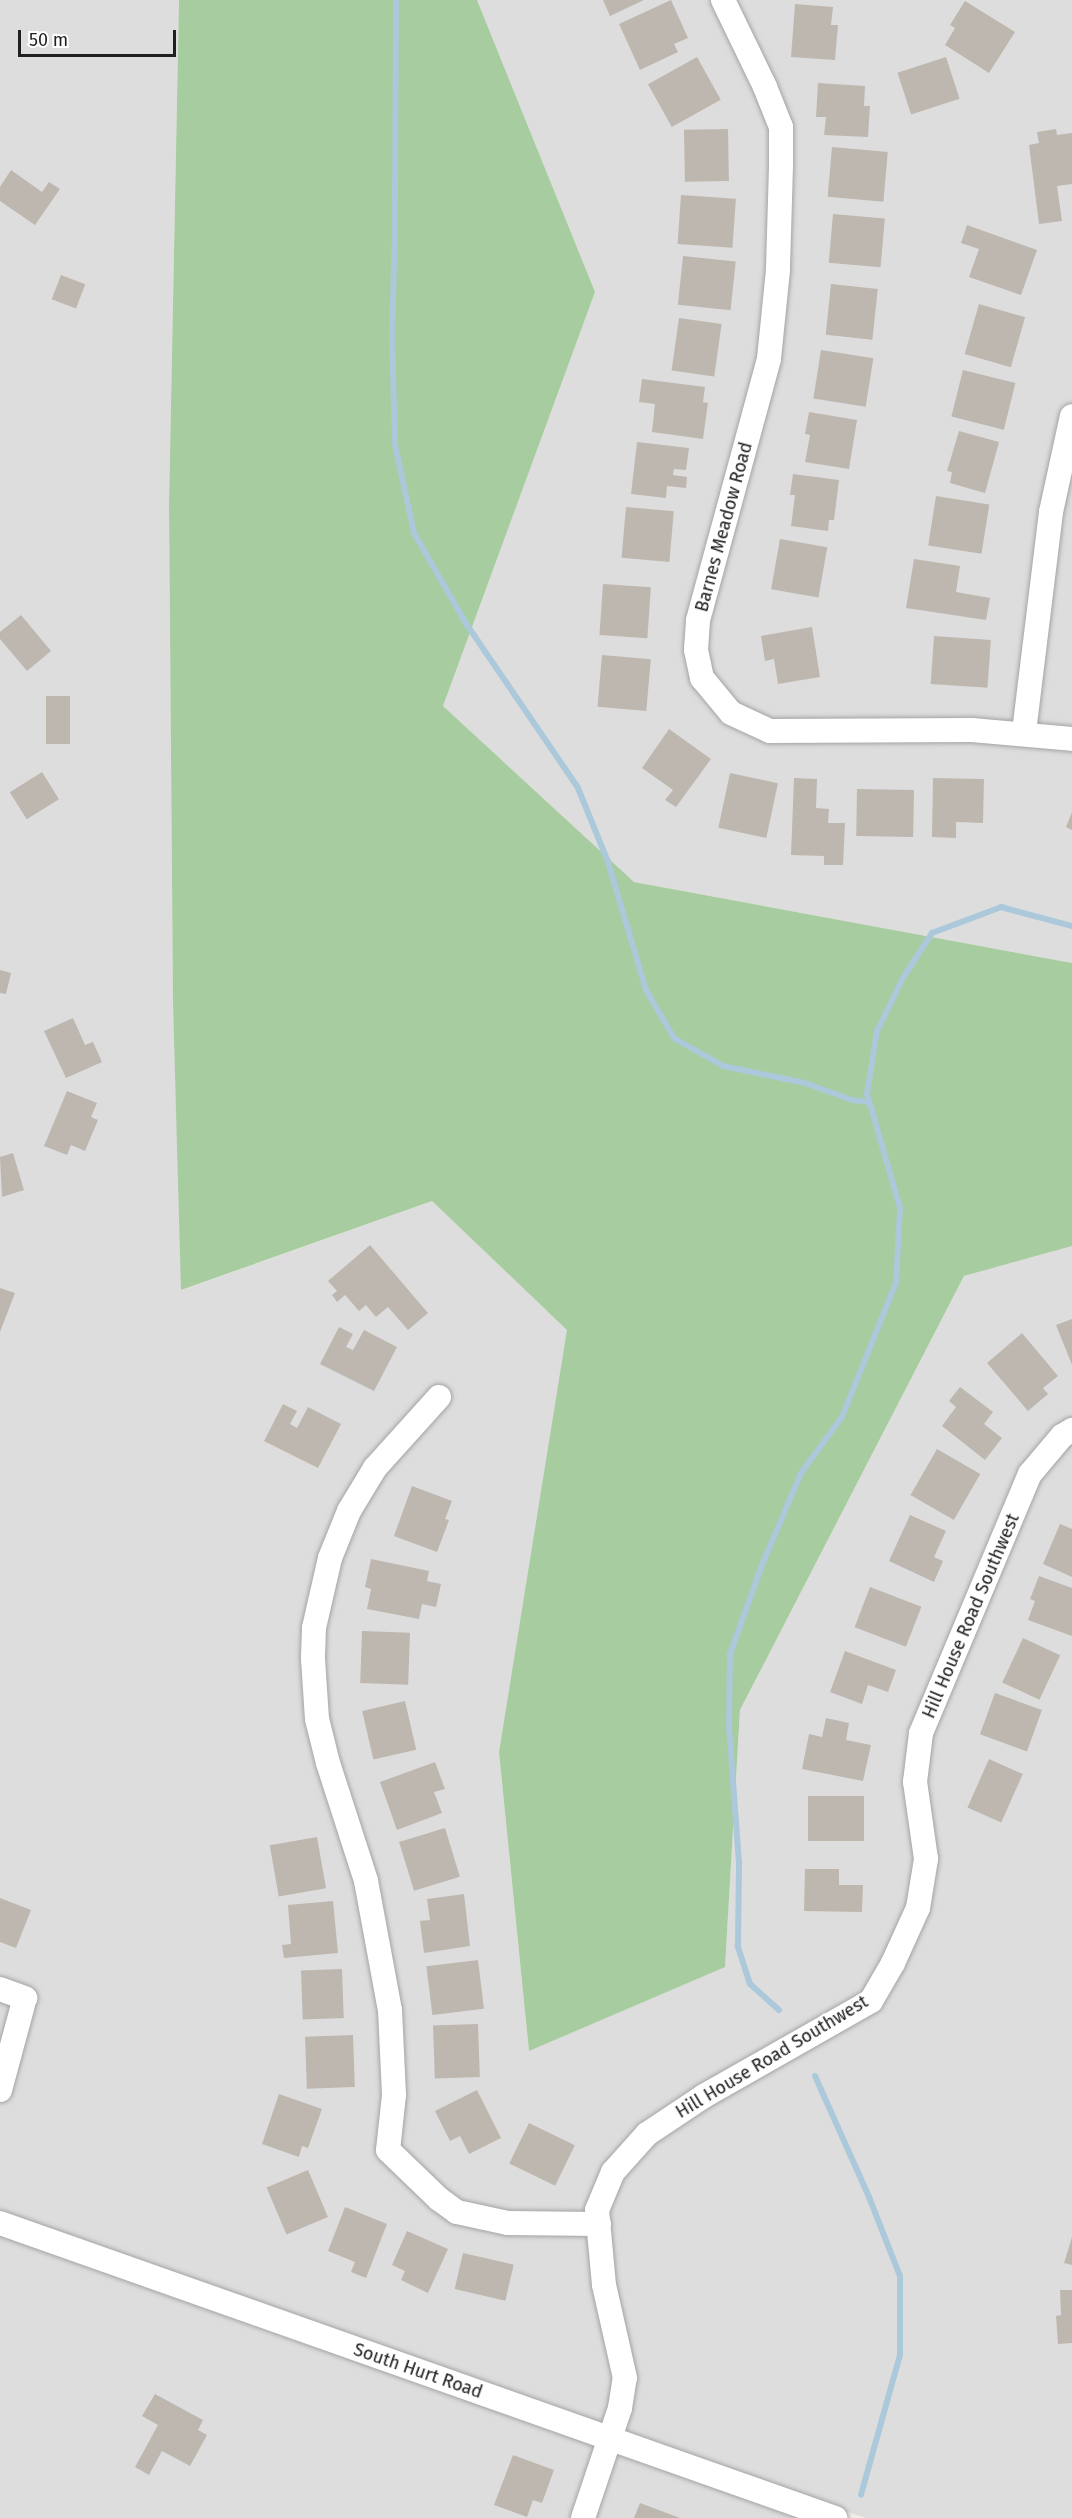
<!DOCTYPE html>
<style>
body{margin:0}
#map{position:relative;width:1072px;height:2518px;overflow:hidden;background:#f0eee7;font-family:"Fira Sans",sans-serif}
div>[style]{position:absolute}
.residential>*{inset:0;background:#dedddd}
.forest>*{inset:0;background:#a6cc9f}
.stream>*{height:6px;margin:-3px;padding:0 3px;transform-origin:3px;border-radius:3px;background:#abc9da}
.building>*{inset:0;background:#bdb7b0;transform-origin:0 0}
.roads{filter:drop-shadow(0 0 2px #a4a4a4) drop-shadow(0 0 2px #a4a4a4)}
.minor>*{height:24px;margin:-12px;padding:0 12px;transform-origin:12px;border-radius:12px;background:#fff}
span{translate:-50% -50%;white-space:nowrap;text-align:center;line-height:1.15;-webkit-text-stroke:4.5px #fff;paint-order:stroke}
.street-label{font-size:18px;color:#202020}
.scale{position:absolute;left:18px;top:30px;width:158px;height:27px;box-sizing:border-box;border:3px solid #202020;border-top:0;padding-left:8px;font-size:18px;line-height:21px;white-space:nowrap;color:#202020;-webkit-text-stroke:4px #fff;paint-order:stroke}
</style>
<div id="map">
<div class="residential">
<div style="clip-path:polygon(0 0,179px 0,169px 505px,173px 1003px,182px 1290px,432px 1201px,568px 1330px,499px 1752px,529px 2051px,725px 1966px,740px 1710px,964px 1276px,1072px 1246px,1072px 2518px,866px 2518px,819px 2503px,814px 2518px,0 2518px)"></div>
<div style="clip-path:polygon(477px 0,1072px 0,1072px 963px,634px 882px,443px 706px,595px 292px)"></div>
</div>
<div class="forest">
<div style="clip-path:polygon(179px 0,477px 0,595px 292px,443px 706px,634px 882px,1072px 963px,1072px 1246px,964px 1276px,740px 1710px,725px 1967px,529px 2051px,499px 1752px,567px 1330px,432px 1201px,181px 1290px,173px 1003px,169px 505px)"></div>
</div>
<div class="stream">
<div style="left:396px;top:0;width:229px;rotate:90.3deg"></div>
<div style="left:395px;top:229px;width:107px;rotate:91.6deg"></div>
<div style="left:392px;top:336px;width:109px;rotate:88.4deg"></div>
<div style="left:395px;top:445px;width:90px;rotate:77.8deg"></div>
<div style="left:414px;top:533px;width:106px;rotate:60.1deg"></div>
<div style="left:467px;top:625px;width:197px;rotate:55.7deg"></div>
<div style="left:578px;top:788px;width:80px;rotate:67.9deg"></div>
<div style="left:608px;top:862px;width:134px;rotate:73.5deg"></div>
<div style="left:646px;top:990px;width:56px;rotate:59.7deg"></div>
<div style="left:674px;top:1038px;width:56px;rotate:29.7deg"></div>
<div style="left:723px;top:1066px;width:84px;rotate:11.7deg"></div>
<div style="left:805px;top:1083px;width:50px;rotate:19.9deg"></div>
<div style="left:852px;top:1100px;width:16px;rotate:7deg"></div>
<div style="left:779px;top:2010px;width:39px;rotate:-138deg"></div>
<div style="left:750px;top:1984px;width:40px;rotate:-108deg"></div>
<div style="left:738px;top:1946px;width:83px;rotate:-89.3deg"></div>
<div style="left:739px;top:1863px;width:135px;rotate:-94.2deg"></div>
<div style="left:729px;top:1728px;width:74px;rotate:-89.2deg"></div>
<div style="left:730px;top:1654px;width:95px;rotate:-70.2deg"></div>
<div style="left:762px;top:1565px;width:100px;rotate:-67deg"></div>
<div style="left:801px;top:1473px;width:69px;rotate:-53.8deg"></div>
<div style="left:842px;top:1417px;width:144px;rotate:-68.1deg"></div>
<div style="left:896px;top:1283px;width:75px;rotate:-86.9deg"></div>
<div style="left:900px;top:1208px;width:119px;rotate:-106.1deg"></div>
<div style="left:867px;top:1094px;width:64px;rotate:-81deg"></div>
<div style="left:877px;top:1031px;width:59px;rotate:-63.9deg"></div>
<div style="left:903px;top:978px;width:54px;rotate:-57.2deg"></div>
<div style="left:932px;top:933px;width:74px;rotate:-20.6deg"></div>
<div style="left:1001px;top:907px;width:73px;rotate:15deg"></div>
<div style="left:815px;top:2076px;width:133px;rotate:65.9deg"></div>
<div style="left:869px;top:2197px;width:85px;rotate:68.6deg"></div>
<div style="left:900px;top:2276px;width:79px;rotate:90deg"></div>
<div style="left:900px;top:2355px;width:145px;rotate:105.6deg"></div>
</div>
<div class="building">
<div style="clip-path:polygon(603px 0,644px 0,610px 16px)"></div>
<div style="clip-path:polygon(671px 0,688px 38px,674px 44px,678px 52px,640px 70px,619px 24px)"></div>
<div style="clip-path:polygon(965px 1px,1015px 32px,989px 73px,945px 45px,955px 28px,950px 25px)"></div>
<div style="clip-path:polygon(795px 4px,833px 7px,831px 25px,838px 25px,835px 60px,791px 57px)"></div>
<div style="left:697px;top:57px;width:49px;height:56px;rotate:61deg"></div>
<div style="left:946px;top:57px;width:44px;height:51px;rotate:72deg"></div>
<div style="clip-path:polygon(818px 83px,865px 86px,864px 106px,870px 106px,868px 137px,824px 135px,826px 117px,816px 117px)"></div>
<div style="left:728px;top:129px;width:52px;height:44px;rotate:89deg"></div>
<div style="clip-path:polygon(1056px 129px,1057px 135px,1072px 133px,1072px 184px,1057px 186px,1062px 221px,1039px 224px,1029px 145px,1039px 143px,1037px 132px)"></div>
<div style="left:832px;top:147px;width:56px;height:50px;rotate:5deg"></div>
<div style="clip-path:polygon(11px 170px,42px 192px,49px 182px,60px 189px,35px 225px,0 201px,0 187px)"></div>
<div style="left:681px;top:195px;width:55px;height:49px;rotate:4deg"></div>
<div style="left:833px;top:214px;width:52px;height:49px;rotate:5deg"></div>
<div style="clip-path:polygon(967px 225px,1037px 250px,1021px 295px,969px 277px,979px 249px,961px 243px)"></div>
<div style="left:683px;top:256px;width:53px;height:49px;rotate:6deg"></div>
<div style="left:61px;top:275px;width:26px;height:26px;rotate:21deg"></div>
<div style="left:831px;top:284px;width:47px;height:51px;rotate:6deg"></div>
<div style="left:979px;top:304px;width:48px;height:52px;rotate:16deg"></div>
<div style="left:679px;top:318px;width:43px;height:53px;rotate:8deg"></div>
<div style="left:821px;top:350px;width:53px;height:49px;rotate:9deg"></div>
<div style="left:963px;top:370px;width:54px;height:48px;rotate:14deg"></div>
<div style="clip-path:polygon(642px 379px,705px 387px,703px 402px,708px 403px,703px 439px,652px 432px,655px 404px,639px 402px)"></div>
<div style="clip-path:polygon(809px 412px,857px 420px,849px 469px,805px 462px,810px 435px,805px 434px)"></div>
<div style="clip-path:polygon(959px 431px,999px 442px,985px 493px,950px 483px,952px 472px,947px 471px)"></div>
<div style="clip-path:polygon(637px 442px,689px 448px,686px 470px,674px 469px,673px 475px,687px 477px,686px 488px,667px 486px,666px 498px,631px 494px)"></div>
<div style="clip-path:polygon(793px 474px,839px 480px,834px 520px,829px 520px,828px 531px,791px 526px,795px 495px,790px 495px)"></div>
<div style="left:936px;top:496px;width:54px;height:50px;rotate:9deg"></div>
<div style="left:626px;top:507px;width:48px;height:51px;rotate:5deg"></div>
<div style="left:780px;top:539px;width:48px;height:51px;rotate:10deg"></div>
<div style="clip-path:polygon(914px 559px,960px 566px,956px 592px,990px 598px,986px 620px,906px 608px)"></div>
<div style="left:603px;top:584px;width:48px;height:51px;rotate:4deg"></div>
<div style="clip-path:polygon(21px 615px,51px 651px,27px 671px,0 639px,0 632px)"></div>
<div style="clip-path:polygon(812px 627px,820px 677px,778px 684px,774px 659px,765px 661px,761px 636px)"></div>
<div style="left:934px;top:636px;width:57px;height:48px;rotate:4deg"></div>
<div style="left:602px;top:655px;width:49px;height:52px;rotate:5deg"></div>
<div style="left:46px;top:696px;width:24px;height:48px"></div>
<div style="clip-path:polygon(669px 729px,711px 759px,676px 807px,665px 800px,673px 790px,642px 768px)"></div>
<div style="left:42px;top:772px;width:32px;height:38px;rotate:58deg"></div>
<div style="left:730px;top:773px;width:49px;height:56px;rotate:12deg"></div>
<div style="clip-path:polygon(794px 778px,817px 779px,816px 808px,829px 809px,828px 823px,845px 823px,843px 865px,824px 865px,824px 856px,791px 855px)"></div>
<div style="clip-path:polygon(933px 778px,984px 779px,983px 823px,956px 822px,956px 838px,932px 837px)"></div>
<div style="left:857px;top:789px;width:57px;height:47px;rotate:1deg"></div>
<div style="clip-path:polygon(1072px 812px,1072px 830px,1066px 827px)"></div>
<div style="clip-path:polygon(0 970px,11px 973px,6px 994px,0 993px)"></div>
<div style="clip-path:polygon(73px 1018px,85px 1045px,93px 1042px,102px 1062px,66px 1078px,44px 1031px)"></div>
<div style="clip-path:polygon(67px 1091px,97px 1103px,91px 1117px,98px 1120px,85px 1151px,71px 1145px,67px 1155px,44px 1146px)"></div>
<div style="clip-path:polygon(13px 1153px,24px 1190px,2px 1197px,0 1157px)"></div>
<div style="clip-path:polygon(370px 1245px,428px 1313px,408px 1330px,388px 1307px,376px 1317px,366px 1305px,359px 1311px,345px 1295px,337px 1302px,332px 1295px,337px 1291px,328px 1281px)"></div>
<div style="clip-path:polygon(0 1288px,15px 1293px,0 1332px)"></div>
<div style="clip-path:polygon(1072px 1319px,1072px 1365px,1056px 1325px)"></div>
<div style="clip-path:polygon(339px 1327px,353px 1334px,346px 1347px,353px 1350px,364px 1330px,397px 1347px,374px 1391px,320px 1364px)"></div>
<div style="clip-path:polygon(1022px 1333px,1058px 1376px,1043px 1388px,1048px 1394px,1028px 1411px,987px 1363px)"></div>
<div style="clip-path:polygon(960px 1387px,993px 1412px,984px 1424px,1002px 1438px,985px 1460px,942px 1426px,956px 1407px,949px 1401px)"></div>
<div style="clip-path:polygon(283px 1404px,297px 1411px,290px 1424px,297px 1428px,308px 1407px,341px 1424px,318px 1468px,264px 1441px)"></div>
<div style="left:937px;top:1449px;width:50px;height:53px;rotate:30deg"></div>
<div style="clip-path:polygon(412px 1486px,452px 1501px,445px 1519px,449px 1520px,437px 1552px,394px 1536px)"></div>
<div style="clip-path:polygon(910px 1515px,946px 1531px,934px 1557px,943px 1561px,934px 1582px,889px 1561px)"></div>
<div style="clip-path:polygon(1060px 1524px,1072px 1529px,1072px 1577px,1043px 1564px)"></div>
<div style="clip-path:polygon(371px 1559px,429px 1571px,427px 1581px,441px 1584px,436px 1607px,422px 1604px,419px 1619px,367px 1609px,371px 1589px,365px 1587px)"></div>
<div style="clip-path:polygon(1039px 1576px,1072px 1588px,1072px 1636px,1028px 1620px,1035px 1601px,1030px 1599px)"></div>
<div style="left:870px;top:1587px;width:55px;height:43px;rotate:21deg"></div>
<div style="left:362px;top:1631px;width:48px;height:52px;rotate:2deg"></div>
<div style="left:1023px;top:1638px;width:41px;height:49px;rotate:25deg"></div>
<div style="clip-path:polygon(845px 1651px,896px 1670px,888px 1692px,868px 1685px,862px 1704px,830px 1692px)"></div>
<div style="left:995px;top:1693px;width:50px;height:44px;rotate:20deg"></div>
<div style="left:405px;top:1701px;width:50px;height:44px;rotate:77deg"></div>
<div style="clip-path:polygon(826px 1718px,849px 1723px,846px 1740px,871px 1745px,863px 1781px,802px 1769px,809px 1734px,822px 1737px)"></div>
<div style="left:989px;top:1759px;width:37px;height:53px;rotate:24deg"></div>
<div style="clip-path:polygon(435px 1762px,445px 1789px,434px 1792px,442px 1813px,397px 1830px,380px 1782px)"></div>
<div style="left:808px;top:1796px;width:56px;height:45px"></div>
<div style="left:445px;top:1828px;width:51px;height:48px;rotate:73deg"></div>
<div style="left:317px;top:1837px;width:52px;height:48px;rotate:80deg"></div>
<div style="clip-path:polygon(805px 1869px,839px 1869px,839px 1885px,863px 1885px,862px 1912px,804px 1911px)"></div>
<div style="clip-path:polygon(464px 1894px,470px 1946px,424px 1953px,420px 1921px,430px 1920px,427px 1899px)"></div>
<div style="clip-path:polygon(0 1898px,31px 1910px,16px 1948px,0 1942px)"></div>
<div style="clip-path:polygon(333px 1901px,338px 1953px,284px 1958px,282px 1945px,291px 1944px,288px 1905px)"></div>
<div style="left:478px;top:1960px;width:49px;height:52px;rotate:83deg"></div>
<div style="left:342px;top:1969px;width:49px;height:41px;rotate:88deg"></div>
<div style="left:478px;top:2024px;width:53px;height:45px;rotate:88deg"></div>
<div style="left:353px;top:2035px;width:52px;height:48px;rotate:88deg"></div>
<div style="clip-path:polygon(477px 2090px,501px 2138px,469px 2154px,460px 2136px,450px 2141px,435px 2111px)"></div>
<div style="clip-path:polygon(279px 2094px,322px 2109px,308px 2148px,302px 2146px,299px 2157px,262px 2144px)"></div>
<div style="left:529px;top:2123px;width:51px;height:45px;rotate:26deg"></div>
<div style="left:308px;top:2170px;width:51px;height:45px;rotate:67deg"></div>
<div style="clip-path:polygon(345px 2207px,387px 2224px,366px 2278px,351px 2272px,355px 2262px,328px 2251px)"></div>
<div style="clip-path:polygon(407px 2231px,448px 2249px,428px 2293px,401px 2280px,405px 2271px,392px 2265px)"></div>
<div style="clip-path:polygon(1072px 2237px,1072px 2265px,1064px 2263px)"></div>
<div style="left:463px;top:2253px;width:52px;height:37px;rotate:13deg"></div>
<div style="clip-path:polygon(1060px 2290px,1072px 2290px,1072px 2343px,1058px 2344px,1056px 2316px,1061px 2315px)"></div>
<div style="clip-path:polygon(155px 2394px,203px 2420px,198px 2430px,207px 2435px,190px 2466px,162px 2451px,149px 2475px,135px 2467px,158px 2425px,142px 2416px)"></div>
<div style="clip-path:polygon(513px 2455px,554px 2470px,542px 2503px,533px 2500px,527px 2517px,494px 2505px)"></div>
<div style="clip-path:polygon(640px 2503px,680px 2518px,634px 2518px)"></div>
</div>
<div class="roads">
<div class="minor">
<div style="left:723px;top:0;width:97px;rotate:64.2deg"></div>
<div style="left:765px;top:87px;width:43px;rotate:68.2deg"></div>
<div style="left:781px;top:127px;width:39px;rotate:90deg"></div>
<div style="left:781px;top:166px;width:104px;rotate:91.7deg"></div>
<div style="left:778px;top:270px;width:89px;rotate:95.8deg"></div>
<div style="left:769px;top:359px;width:271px;rotate:105.2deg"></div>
<div style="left:698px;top:621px;width:29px;rotate:94deg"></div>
<div style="left:696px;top:650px;width:29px;rotate:78deg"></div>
<div style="left:702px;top:678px;width:45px;rotate:50.4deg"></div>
<div style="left:731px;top:713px;width:43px;rotate:24.8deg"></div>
<div style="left:770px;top:731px;width:202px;rotate:-0.3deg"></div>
<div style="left:972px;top:730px;width:100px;rotate:5.1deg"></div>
<div style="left:1024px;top:732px;width:222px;rotate:-83deg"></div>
<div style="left:1051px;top:512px;width:98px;rotate:-77.7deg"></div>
<div style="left:439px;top:1397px;width:96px;rotate:132deg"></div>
<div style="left:375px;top:1468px;width:50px;rotate:121.2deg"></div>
<div style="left:349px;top:1511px;width:51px;rotate:112deg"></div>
<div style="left:330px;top:1558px;width:72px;rotate:102.9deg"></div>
<div style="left:314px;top:1628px;width:31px;rotate:92deg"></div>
<div style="left:313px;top:1659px;width:60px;rotate:86.2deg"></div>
<div style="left:317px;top:1719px;width:45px;rotate:76deg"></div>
<div style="left:328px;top:1763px;width:124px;rotate:72.1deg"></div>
<div style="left:366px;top:1881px;width:131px;rotate:79.5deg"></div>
<div style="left:390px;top:2010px;width:85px;rotate:87.3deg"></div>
<div style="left:394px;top:2095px;width:55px;rotate:96.2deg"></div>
<div style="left:388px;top:2150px;width:71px;rotate:43.9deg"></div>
<div style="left:439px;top:2199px;width:22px;rotate:36deg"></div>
<div style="left:457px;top:2212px;width:52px;rotate:12.2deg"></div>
<div style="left:508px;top:2223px;width:91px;rotate:0.6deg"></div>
<div style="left:0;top:1989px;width:27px;rotate:20deg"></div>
<div style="left:0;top:2090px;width:88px;rotate:-74.9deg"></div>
<div style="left:0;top:2223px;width:886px;rotate:19.46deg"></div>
<div style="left:583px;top:2518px;width:116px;rotate:-71.4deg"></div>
<div style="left:620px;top:2408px;width:30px;rotate:-81deg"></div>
<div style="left:625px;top:2378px;width:95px;rotate:-102.7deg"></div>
<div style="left:604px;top:2285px;width:75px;rotate:-95.3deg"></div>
<div style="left:597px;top:2210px;width:41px;rotate:-67.2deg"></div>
<div style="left:613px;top:2172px;width:51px;rotate:-48.2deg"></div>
<div style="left:647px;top:2134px;width:69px;rotate:-33.7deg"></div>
<div style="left:704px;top:2096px;width:192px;rotate:-29.6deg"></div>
<div style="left:871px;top:2001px;width:44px;rotate:-59.9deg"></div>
<div style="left:893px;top:1963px;width:60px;rotate:-65.6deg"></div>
<div style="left:918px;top:1908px;width:50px;rotate:-80.7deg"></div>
<div style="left:926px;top:1859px;width:78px;rotate:-98.1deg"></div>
<div style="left:915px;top:1782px;width:49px;rotate:-83deg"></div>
<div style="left:921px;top:1733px;width:281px;rotate:-67.2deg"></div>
<div style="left:1030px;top:1474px;width:50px;rotate:-49.9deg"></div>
<div style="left:1062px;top:1436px;width:12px;rotate:-31deg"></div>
</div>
</div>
<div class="street-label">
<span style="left:724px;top:527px;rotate:-75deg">Barnes Meadow Road</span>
<span style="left:971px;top:1616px;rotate:-67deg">Hill House Road Southwest</span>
<span style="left:772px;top:2057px;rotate:-31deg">Hill House Road Southwest</span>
<span style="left:418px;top:2371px;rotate:19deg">South Hurt Road</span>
</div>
<div class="scale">50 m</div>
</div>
